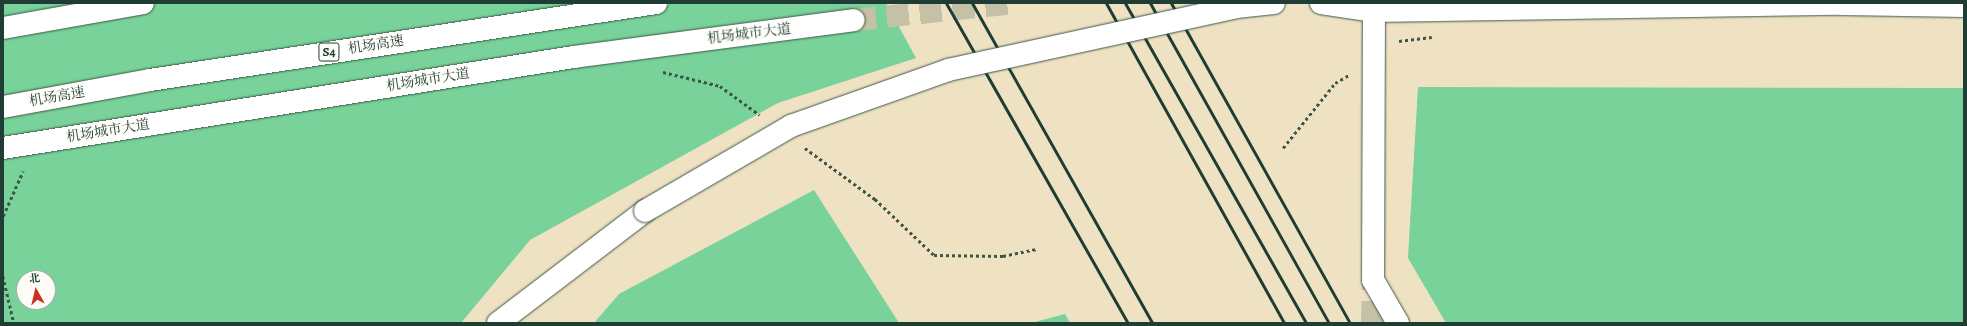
<!DOCTYPE html>
<meta charset="utf-8">
<style>
body{margin:0}
#map{position:relative;width:1967px;height:326px;overflow:hidden;background:#eee2c3;font-family:Alegreya,"Noto Serif SC",serif}
div>[style]{position:absolute}
.green>*{inset:0;background:#78d299}
.minor-tunnel>*{height:22px;margin-top:-11px;transform-origin:0;background:repeating-linear-gradient(90deg,#c5c1a6 0 22px,transparent 0 33px)}
.primary-tunnel>*{height:22px;margin-top:-11px;transform-origin:0;background:repeating-linear-gradient(90deg,#c5c1a6 0 22px,transparent 0 33px)}
.path>*{height:2.5px;margin-top:-1.25px;transform-origin:0;background:repeating-linear-gradient(90deg,#3e5649 0 3px,transparent 0 6px)}
.roads{filter:drop-shadow(0 0 1px #3e5649) drop-shadow(0 0 1px #3e5649)}
.minor>*{height:22px;margin:-11px;padding:0 11px;transform-origin:11px;border-radius:11px;background:#fff}
.primary>*{height:22px;margin:-11px;padding:0 11px;transform-origin:11px;border-radius:11px;background:#fff}
.motorway>*{height:22px;margin:-11px;padding:0 11px;transform-origin:11px;border-radius:11px;background:#fff}
.rail>*{height:3px;margin:-1.5px;padding:0 1.5px;transform-origin:1.5px;border-radius:1.5px;background:#1f3d34}
.bridges{filter:drop-shadow(0 0 1px #3e5649) drop-shadow(0 0 1px #3e5649)}
.motorway-bridge>*{height:22px;margin:-11px;padding:0 11px;transform-origin:11px;border-radius:11px;background:#fff}
span{translate:-50% -50%;white-space:nowrap;text-align:center;line-height:1.15;-webkit-text-stroke:3px #fdfcf7;paint-order:stroke}
.shield-label span{padding:1px 3px;background:#fdfcf7;border:1px solid;border-radius:3px;-webkit-text-stroke-width:0}
.shield-label{font-size:13px;color:#1f3d34;font-weight:700}
.street-label{font-size:14px;color:#1f3d34}
.frame{position:absolute;inset:0;border:4px solid #1f3d34;pointer-events:none}
.north{position:absolute;left:16px;top:270px;width:40px;height:40px;box-sizing:border-box;background:#fdfcf7;border:1px solid #a4b0a9;border-radius:50%;rotate:352deg;font-size:11px;font-weight:700;line-height:16px;text-align:center;color:#1f3d34}
.north::after{content:'';display:block;margin:auto;width:14px;height:18px;background:#c8321e;clip-path:polygon(50% 0,100% 100%,50% 72%,0 100%)}
</style>
<div id="map">
<div class="green">
<div style="clip-path:polygon(evenodd,3px 3px,886px 3px,916px 58px,778px 103px,530px 240px,461px 323px,3px 323px,3px 3px,24px 278px,48px 278px,48px 302px,24px 302px,24px 278px)"></div>
<div style="clip-path:polygon(1418px 87px,1964px 88px,1964px 323px,1446px 323px,1408px 258px)"></div>
<div style="clip-path:polygon(814px 190px,899px 323px,594px 323px,619px 294px)"></div>
<div style="clip-path:polygon(1065px 314px,1070px 323px,1031px 323px)"></div>
</div>
<div class="minor-tunnel">
<div style="left:1372px;top:323px;width:43px;rotate:-88.7deg"></div>
</div>
<div class="primary-tunnel">
<div style="left:854px;top:20px;width:164px;rotate:-6deg"></div>
</div>
<div class="path">
<div style="left:1399px;top:41px;width:33px;rotate:-7deg"></div>
<div style="left:663px;top:72px;width:59px;rotate:13.8deg"></div>
<div style="left:720px;top:86px;width:49px;rotate:35.9deg"></div>
<div style="left:805px;top:148px;width:87px;rotate:36.1deg"></div>
<div style="left:875px;top:199px;width:81px;rotate:43.5deg"></div>
<div style="left:934px;top:255px;width:69px;rotate:0.8deg"></div>
<div style="left:1003px;top:256px;width:34px;rotate:-12deg"></div>
<div style="left:1283px;top:148px;width:83px;rotate:-51.3deg"></div>
<div style="left:1335px;top:83px;width:16px;rotate:-30deg"></div>
<div style="left:3px;top:216px;width:49px;rotate:-66deg"></div>
<div style="left:3px;top:276px;width:48px;rotate:76.8deg"></div>
</div>
<div class="roads">
<div class="minor">
<div style="left:1374px;top:3px;width:277px;rotate:90.2deg"></div>
<div style="left:1373px;top:280px;width:50px;rotate:59.8deg"></div>
</div>
<div class="primary">
<div style="left:1321px;top:3px;width:54px;rotate:8.6deg"></div>
<div style="left:1374px;top:11px;width:469px;rotate:-0.9deg"></div>
<div style="left:1843px;top:4px;width:121px;rotate:0.9deg"></div>
<div style="left:3px;top:148px;width:578px;rotate:-9.06deg"></div>
<div style="left:574px;top:57px;width:282px;rotate:-7.5deg"></div>
</div>
<div class="motorway">
<div style="left:3px;top:28px;width:142px;rotate:-10.1deg"></div>
<div style="left:3px;top:107px;width:149px;rotate:-10.4deg"></div>
<div style="left:150px;top:80px;width:512px;rotate:-8.65deg"></div>
<div style="left:498px;top:323px;width:185px;rotate:-37.3deg"></div>
</div>
</div>
<div class="rail">
<div style="left:946px;top:3px;width:368px;rotate:60.4deg"></div>
<div style="left:972px;top:3px;width:367px;rotate:60.6deg"></div>
<div style="left:1106px;top:3px;width:366px;rotate:60.9deg"></div>
<div style="left:1125px;top:3px;width:368px;rotate:60.5deg"></div>
<div style="left:1150px;top:3px;width:367px;rotate:60.8deg"></div>
<div style="left:1171px;top:3px;width:367px;rotate:60.8deg"></div>
</div>
<div class="bridges">
<div class="motorway-bridge">
<div style="left:645px;top:211px;width:169px;rotate:-30.2deg"></div>
<div style="left:791px;top:126px;width:167px;rotate:-19.6deg"></div>
<div style="left:948px;top:70px;width:295px;rotate:-12.3deg"></div>
<div style="left:1236px;top:7px;width:38px;rotate:-6deg"></div>
</div>
</div>
<div class="shield-label">
<span style="left:329px;top:52px">S4</span>
</div>
<div class="street-label">
<span style="left:749px;top:34px;rotate:-7deg">机场城市大道</span>
<span style="left:376px;top:45px;rotate:-9deg">机场高速</span>
<span style="left:428px;top:80px;rotate:-9deg">机场城市大道</span>
<span style="left:57px;top:97px;rotate:-10deg">机场高速</span>
<span style="left:108px;top:131px;rotate:-9deg">机场城市大道</span>
</div>
<div class="frame"></div>
<div class="north">北</div>
</div>
